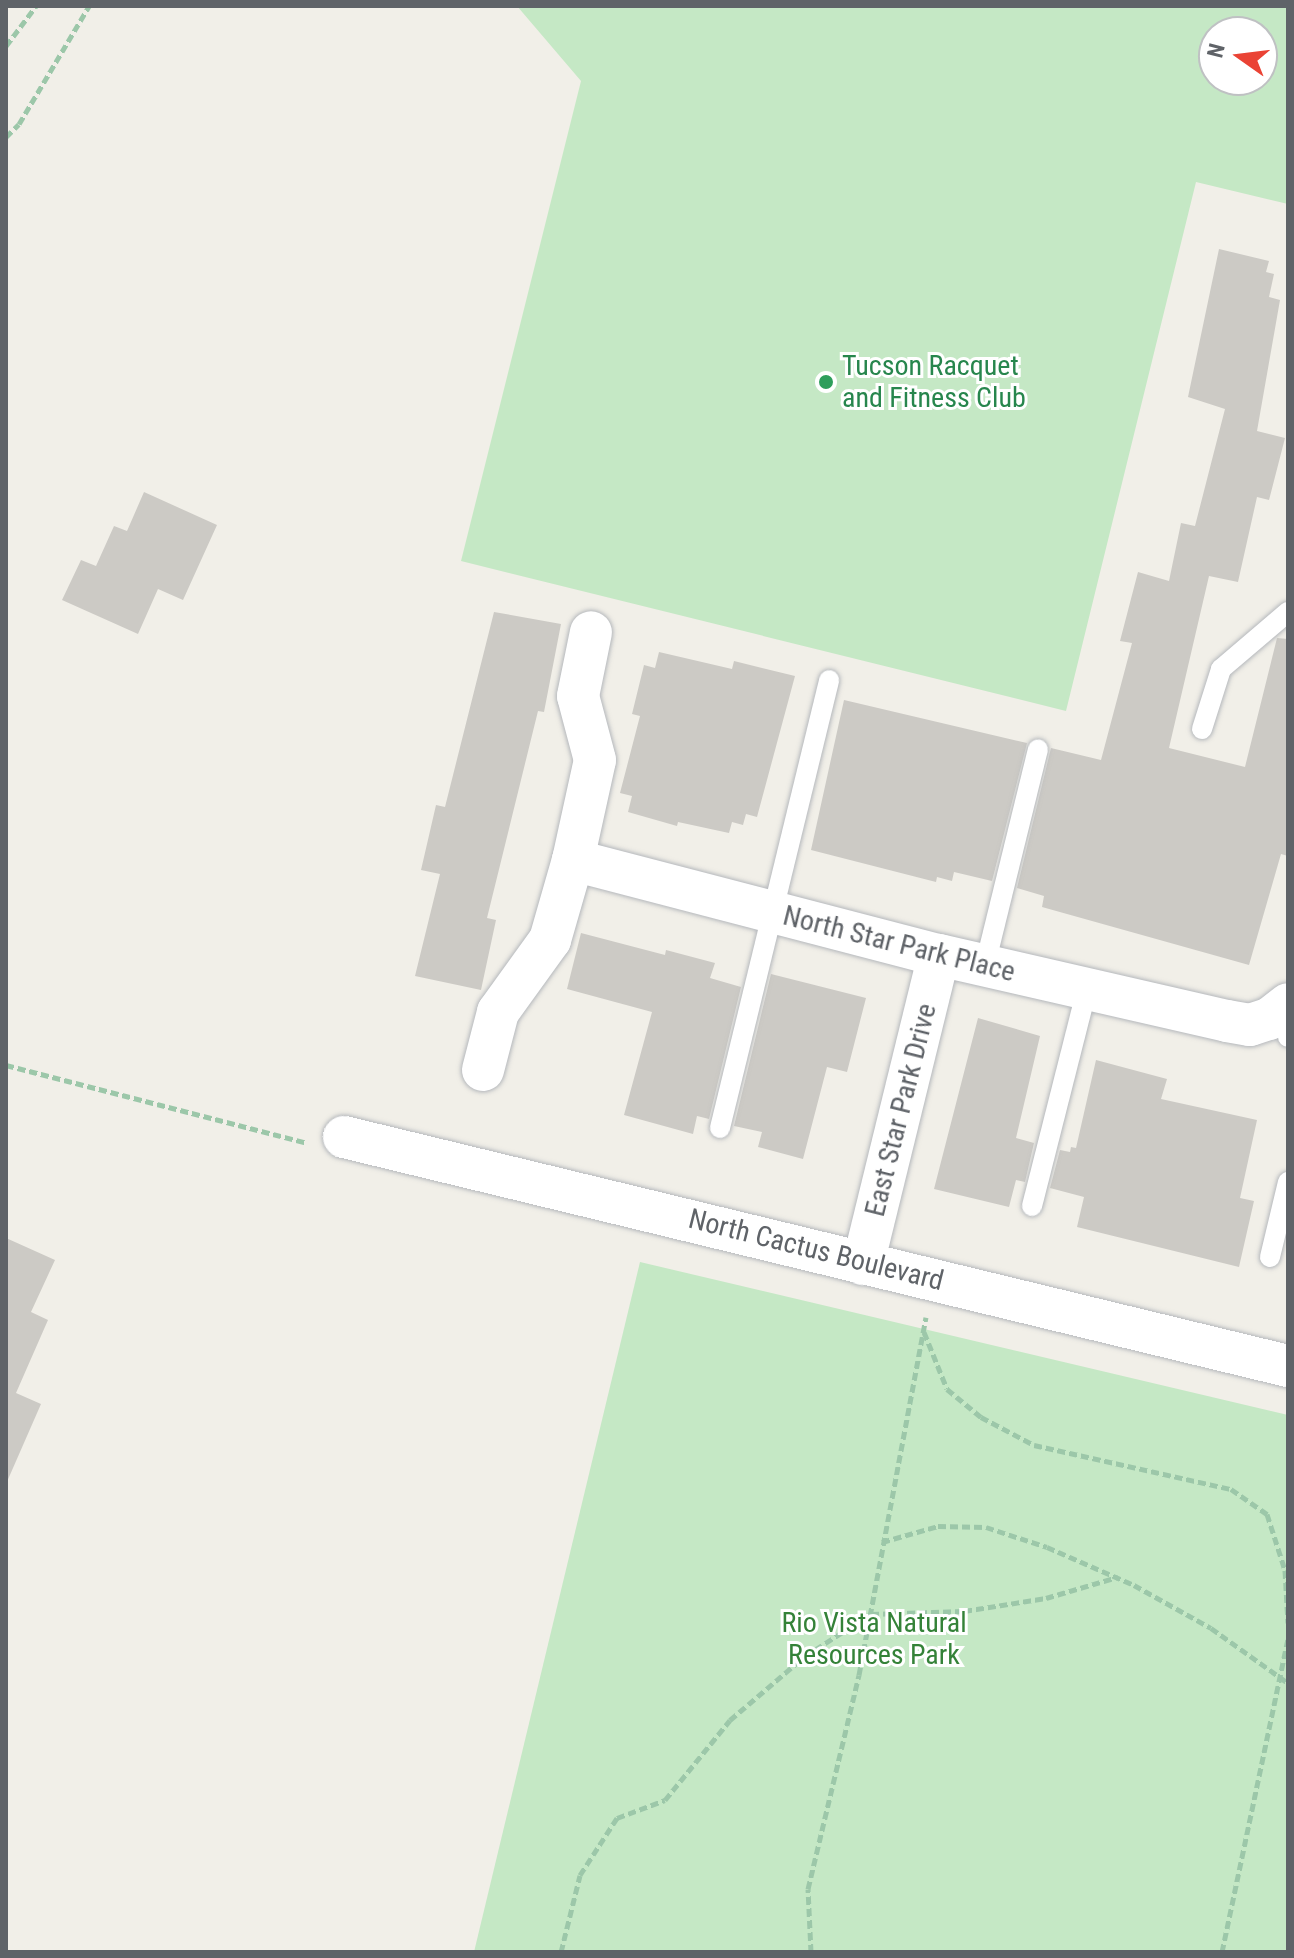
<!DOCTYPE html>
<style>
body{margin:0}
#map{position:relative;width:1294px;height:1958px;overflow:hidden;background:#f1efe8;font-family:"Roboto Condensed",sans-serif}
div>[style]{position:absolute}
.green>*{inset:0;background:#c5e8c5}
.building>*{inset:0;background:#cccac5}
.path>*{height:5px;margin-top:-2.5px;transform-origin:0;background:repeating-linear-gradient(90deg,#9cc7a9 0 8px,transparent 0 12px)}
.roads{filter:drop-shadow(0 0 2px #b5b8bc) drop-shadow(0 0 2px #b5b8bc)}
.lane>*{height:20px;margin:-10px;padding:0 10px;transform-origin:10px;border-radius:10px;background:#fff}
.street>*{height:42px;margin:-21px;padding:0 21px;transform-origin:21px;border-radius:21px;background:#fff}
.dots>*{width:22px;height:22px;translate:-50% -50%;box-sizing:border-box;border:4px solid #fff;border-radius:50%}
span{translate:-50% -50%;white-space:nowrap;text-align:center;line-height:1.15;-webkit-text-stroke:6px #fff;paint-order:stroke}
.leisure-label{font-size:28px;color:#27864d}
.left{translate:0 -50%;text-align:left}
.street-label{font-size:28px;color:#5f6368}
.park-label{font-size:28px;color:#348238}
.frame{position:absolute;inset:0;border:8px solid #5f6368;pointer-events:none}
.north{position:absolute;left:1198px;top:16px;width:80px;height:80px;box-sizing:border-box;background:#fff;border:2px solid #bfc1c3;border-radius:50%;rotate:284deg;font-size:22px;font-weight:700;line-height:32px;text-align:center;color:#5f6368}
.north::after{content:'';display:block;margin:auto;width:28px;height:36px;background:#ea4335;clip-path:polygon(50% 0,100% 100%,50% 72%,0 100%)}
</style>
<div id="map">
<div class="green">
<div style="clip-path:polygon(evenodd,517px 6px,1288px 6px,1288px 204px,1196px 182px,1066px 711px,461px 561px,581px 81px,517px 6px,1214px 32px,1262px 32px,1262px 80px,1214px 80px,1214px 32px)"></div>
<div style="clip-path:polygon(640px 1262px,1288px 1415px,1288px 1952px,474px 1952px)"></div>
</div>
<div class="building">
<div style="clip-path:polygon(1219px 249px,1269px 261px,1266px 272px,1274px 274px,1269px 297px,1280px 300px,1257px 431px,1285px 438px,1269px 500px,1257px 497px,1238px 582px,1209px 576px,1169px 748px,1245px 767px,1277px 638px,1288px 639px,1288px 856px,1281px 854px,1249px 965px,1042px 907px,1044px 896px,1017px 888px,1051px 748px,1101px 760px,1132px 643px,1120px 641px,1138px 572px,1169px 581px,1181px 523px,1195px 526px,1225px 409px,1188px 397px)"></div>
<div style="clip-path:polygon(144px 492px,217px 525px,183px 600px,158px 589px,138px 634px,62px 600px,81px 560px,96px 566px,114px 526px,127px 531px)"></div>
<div style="clip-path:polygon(494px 612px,561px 624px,544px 712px,538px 711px,487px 918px,496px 920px,481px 990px,415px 976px,440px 874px,421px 870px,436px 805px,445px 807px)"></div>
<div style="clip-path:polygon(659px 652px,732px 669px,734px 661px,795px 676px,757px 817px,746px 814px,743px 825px,732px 822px,729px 833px,678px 822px,677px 826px,628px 812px,632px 796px,620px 793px,640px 716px,632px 714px,644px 665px,655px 668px)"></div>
<div style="clip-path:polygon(844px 700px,1027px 743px,992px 881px,954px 872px,952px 881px,937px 877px,936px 882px,811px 850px)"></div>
<div style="clip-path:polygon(581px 933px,665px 955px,666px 950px,715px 963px,710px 978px,741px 987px,709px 1119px,697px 1116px,693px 1134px,624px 1115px,652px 1012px,567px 989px)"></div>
<div style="clip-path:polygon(771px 974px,866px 998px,847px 1072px,827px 1067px,803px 1159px,758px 1147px,762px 1132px,734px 1126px)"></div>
<div style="clip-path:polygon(978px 1018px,1040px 1036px,1016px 1138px,1034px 1143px,1025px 1182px,1016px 1180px,1009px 1207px,934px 1189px)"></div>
<div style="clip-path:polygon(1096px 1060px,1167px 1079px,1161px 1099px,1257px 1120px,1240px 1198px,1254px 1201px,1239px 1267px,1077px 1227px,1084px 1197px,1050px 1188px,1060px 1150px,1070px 1152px,1071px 1147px,1076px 1148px)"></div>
<div style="clip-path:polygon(6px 1238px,55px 1260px,31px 1312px,48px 1320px,16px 1393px,41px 1404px,6px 1484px)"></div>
</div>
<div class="path">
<div style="left:6px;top:46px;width:50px;rotate:-53.1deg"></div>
<div style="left:6px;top:137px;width:18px;rotate:-45deg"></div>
<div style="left:19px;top:124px;width:137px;rotate:-59.3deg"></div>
<div style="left:6px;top:1065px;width:311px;rotate:14.5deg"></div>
<div style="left:924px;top:1332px;width:61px;rotate:68deg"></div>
<div style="left:947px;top:1389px;width:44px;rotate:39.5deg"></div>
<div style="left:981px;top:1417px;width:60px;rotate:27.8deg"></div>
<div style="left:1034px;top:1445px;width:202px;rotate:12.6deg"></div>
<div style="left:1231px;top:1489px;width:44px;rotate:34.8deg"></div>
<div style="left:1267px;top:1514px;width:59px;rotate:72.2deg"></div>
<div style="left:1285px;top:1570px;width:53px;rotate:86.8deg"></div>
<div style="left:882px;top:1542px;width:58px;rotate:-15.9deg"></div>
<div style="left:938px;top:1526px;width:48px;rotate:1.2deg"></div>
<div style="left:986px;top:1527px;width:64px;rotate:18.2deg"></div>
<div style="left:1047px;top:1547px;width:95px;rotate:23.6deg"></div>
<div style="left:1134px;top:1585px;width:88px;rotate:29.2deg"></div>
<div style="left:1211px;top:1628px;width:95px;rotate:35.5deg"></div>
<div style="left:561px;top:1952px;width:79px;rotate:-76.1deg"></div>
<div style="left:580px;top:1875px;width:68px;rotate:-57deg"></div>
<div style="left:617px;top:1818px;width:51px;rotate:-20.6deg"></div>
<div style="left:665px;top:1800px;width:103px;rotate:-50.9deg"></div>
<div style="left:730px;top:1720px;width:99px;rotate:-40.5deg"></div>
<div style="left:805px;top:1656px;width:78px;rotate:-32.5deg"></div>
<div style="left:871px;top:1614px;width:93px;rotate:-1.8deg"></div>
<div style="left:964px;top:1611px;width:83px;rotate:-9deg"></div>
<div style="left:1046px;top:1598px;width:75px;rotate:-16.3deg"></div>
<div style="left:811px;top:1952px;width:63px;rotate:-92.7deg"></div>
<div style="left:808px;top:1889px;width:220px;rotate:-76.6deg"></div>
<div style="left:859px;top:1675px;width:364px;rotate:-79.4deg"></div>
<div style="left:1222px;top:1952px;width:319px;rotate:-78.1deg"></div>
</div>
<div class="roads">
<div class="lane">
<div style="left:1202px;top:729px;width:63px;rotate:-72.4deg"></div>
<div style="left:1221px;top:669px;width:88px;rotate:-40.4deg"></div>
<div style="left:985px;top:965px;width:222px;rotate:-76.2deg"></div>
<div style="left:1288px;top:1031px;width:6px;rotate:90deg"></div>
<div style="left:720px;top:1128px;width:461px;rotate:-76.3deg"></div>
<div style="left:1032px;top:1206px;width:225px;rotate:-75.8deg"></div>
<div style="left:1270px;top:1257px;width:77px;rotate:-76.5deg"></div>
</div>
<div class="street">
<div style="left:573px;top:860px;width:378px;rotate:14.6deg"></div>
<div style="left:939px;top:955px;width:295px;rotate:12.9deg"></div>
<div style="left:1227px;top:1021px;width:23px;rotate:10deg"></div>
<div style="left:1250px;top:1025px;width:20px;rotate:-18deg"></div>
<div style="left:1269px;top:1019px;width:24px;rotate:-38deg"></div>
<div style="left:483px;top:1070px;width:60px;rotate:-75.5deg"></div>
<div style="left:498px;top:1012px;width:89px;rotate:-54.2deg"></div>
<div style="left:550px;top:940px;width:83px;rotate:-74deg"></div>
<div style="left:573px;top:860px;width:102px;rotate:-77.6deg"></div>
<div style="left:595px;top:760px;width:66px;rotate:-104.9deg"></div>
<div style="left:578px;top:696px;width:65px;rotate:-78.5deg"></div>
<div style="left:344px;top:1137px;width:971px;rotate:13.64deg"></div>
<div style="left:863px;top:1264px;width:318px;rotate:-76.2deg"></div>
</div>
</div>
<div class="dots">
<div style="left:826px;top:382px;background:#2e9e5b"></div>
</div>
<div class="leisure-label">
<span class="left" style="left:842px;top:382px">Tucson Racquet<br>and Fitness Club</span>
</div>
<div class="street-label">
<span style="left:899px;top:944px;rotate:14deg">North Star Park Place</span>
<span style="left:901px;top:1110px;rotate:-76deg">East Star Park Drive</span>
<span style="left:816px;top:1250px;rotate:14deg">North Cactus Boulevard</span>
</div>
<div class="park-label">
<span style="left:874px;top:1639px">Rio Vista Natural<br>Resources Park</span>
</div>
<div class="frame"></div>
<div class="north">N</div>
</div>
